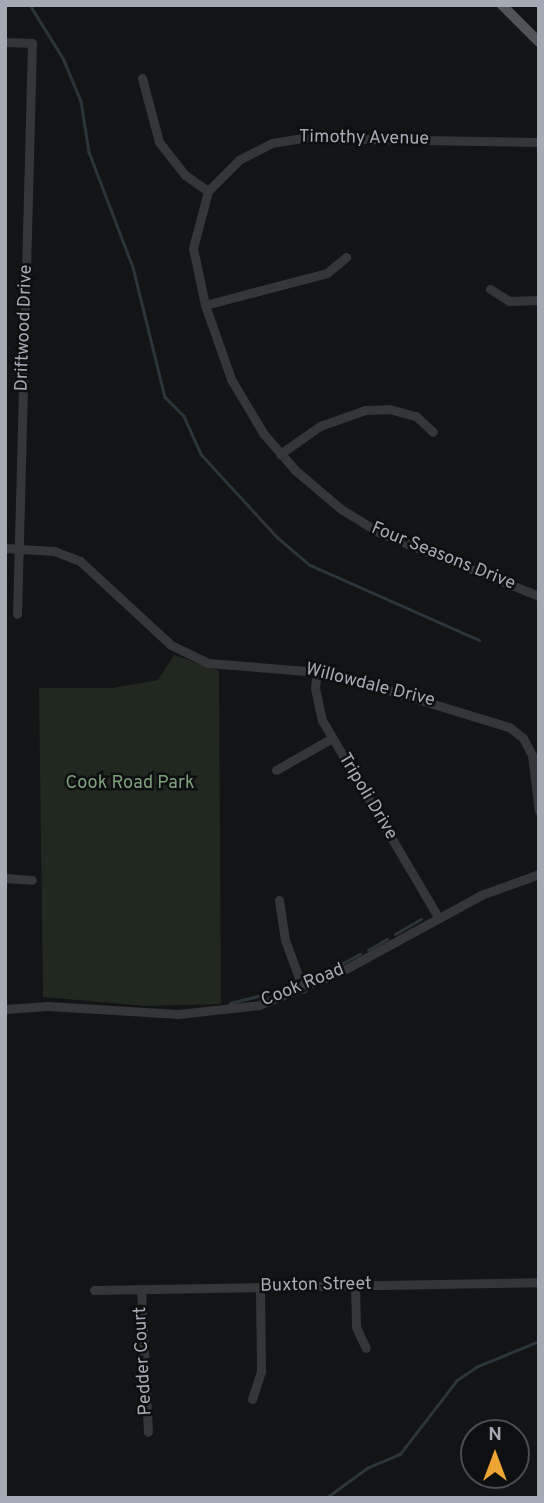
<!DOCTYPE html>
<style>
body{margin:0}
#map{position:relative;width:544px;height:1503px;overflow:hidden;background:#131415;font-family:Overpass,sans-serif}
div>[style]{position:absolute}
.green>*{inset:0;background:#202820}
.stream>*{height:2.5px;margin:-1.25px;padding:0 1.25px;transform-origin:1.25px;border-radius:1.25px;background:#2c353a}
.minor>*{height:9px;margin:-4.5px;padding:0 4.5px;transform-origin:4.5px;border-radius:4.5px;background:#35363a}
.major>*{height:10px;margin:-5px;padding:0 5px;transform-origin:5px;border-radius:5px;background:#515359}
span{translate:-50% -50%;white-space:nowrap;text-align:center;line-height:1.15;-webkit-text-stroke:5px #0e0f10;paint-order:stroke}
.street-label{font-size:18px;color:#a5abb5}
.park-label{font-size:18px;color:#7da07d}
.frame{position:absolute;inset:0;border:7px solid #a5abb5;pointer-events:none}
.north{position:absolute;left:460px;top:1419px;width:70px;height:70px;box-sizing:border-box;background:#0e0f10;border:2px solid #4a4d52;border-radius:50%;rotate:0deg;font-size:19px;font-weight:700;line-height:28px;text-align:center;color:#a5abb5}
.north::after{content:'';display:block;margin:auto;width:24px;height:32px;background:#eda634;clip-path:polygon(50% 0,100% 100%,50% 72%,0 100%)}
</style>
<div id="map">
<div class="green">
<div style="clip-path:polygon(174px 655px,219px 671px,221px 1004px,146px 1006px,43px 997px,39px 688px,113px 688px,158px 680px)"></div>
</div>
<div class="stream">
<div style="left:30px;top:5px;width:62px;rotate:58.1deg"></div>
<div style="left:63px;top:58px;width:47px;rotate:67.3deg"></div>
<div style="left:81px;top:101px;width:52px;rotate:81.1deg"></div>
<div style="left:89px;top:152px;width:123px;rotate:69.1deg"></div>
<div style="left:133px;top:267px;width:134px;rotate:76.2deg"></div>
<div style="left:165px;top:397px;width:27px;rotate:45deg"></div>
<div style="left:184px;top:416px;width:42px;rotate:65.9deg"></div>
<div style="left:201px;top:454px;width:113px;rotate:47.5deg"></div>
<div style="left:277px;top:537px;width:43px;rotate:40.3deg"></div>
<div style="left:310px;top:565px;width:185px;rotate:23.9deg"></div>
<div style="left:395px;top:934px;width:30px;rotate:-30deg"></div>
<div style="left:368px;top:950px;width:22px;rotate:-30deg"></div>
<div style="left:339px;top:965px;width:24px;rotate:-28deg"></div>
<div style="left:315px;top:977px;width:18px;rotate:-27deg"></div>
<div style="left:230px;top:1003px;width:58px;rotate:-14deg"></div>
<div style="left:326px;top:1498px;width:51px;rotate:-36.2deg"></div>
<div style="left:367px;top:1468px;width:36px;rotate:-23deg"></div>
<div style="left:400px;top:1454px;width:93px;rotate:-52.4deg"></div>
<div style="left:457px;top:1380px;width:23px;rotate:-34deg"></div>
<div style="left:476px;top:1367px;width:68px;rotate:-22.4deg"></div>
</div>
<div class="minor">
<div style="left:5px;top:42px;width:27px;rotate:2deg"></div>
<div style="left:32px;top:43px;width:571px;rotate:91.5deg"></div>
<div style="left:142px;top:78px;width:66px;rotate:75.1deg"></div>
<div style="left:159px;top:142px;width:42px;rotate:51.8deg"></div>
<div style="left:185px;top:175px;width:28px;rotate:35deg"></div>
<div style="left:539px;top:142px;width:236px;rotate:-179deg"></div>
<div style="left:303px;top:138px;width:31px;rotate:171deg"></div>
<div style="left:272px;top:143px;width:37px;rotate:153deg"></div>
<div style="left:239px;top:160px;width:44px;rotate:135deg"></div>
<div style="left:208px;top:191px;width:59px;rotate:104.7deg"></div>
<div style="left:193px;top:248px;width:58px;rotate:78.1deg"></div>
<div style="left:205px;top:305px;width:78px;rotate:70.6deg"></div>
<div style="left:231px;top:379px;width:63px;rotate:59.3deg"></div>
<div style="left:263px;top:433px;width:49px;rotate:49.1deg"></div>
<div style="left:295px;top:470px;width:60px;rotate:40.3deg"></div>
<div style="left:341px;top:509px;width:46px;rotate:31.6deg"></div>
<div style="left:380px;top:533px;width:171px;rotate:21.6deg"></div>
<div style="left:490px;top:289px;width:22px;rotate:32deg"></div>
<div style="left:509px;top:301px;width:30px;rotate:-2deg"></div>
<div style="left:205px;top:305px;width:126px;rotate:-14.7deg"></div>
<div style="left:327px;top:273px;width:25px;rotate:-40deg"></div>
<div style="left:280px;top:454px;width:49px;rotate:-35deg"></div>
<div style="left:320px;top:426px;width:48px;rotate:-19.6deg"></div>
<div style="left:365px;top:410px;width:24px;rotate:-2deg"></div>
<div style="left:389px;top:409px;width:28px;rotate:15deg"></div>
<div style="left:416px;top:416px;width:23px;rotate:43deg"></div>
<div style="left:5px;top:548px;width:49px;rotate:3.5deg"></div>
<div style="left:54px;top:551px;width:28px;rotate:21deg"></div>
<div style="left:80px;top:561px;width:124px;rotate:42.7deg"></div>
<div style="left:171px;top:645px;width:41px;rotate:25.9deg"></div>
<div style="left:208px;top:663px;width:124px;rotate:4.6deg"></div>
<div style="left:332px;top:673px;width:185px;rotate:17deg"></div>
<div style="left:509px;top:727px;width:18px;rotate:38deg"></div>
<div style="left:523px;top:738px;width:19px;rotate:62deg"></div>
<div style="left:532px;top:755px;width:56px;rotate:82.9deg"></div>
<div style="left:317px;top:671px;width:17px;rotate:97deg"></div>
<div style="left:315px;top:688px;width:33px;rotate:78deg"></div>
<div style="left:322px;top:720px;width:229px;rotate:59.5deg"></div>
<div style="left:276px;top:770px;width:64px;rotate:-29.7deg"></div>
<div style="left:5px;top:878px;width:27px;rotate:4deg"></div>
<div style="left:279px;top:900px;width:40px;rotate:81.5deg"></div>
<div style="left:285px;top:940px;width:52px;rotate:69.8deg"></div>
<div style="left:5px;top:1009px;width:43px;rotate:-4deg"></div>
<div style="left:48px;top:1006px;width:130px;rotate:3.5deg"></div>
<div style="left:178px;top:1014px;width:81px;rotate:-6.3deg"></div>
<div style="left:259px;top:1005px;width:87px;rotate:-22.2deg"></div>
<div style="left:340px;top:972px;width:161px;rotate:-28.6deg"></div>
<div style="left:481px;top:895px;width:62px;rotate:-19.9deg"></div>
<div style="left:355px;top:1285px;width:42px;rotate:88.6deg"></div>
<div style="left:356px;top:1327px;width:23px;rotate:65deg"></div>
<div style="left:141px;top:1289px;width:143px;rotate:87.2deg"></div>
<div style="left:94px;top:1290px;width:445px;rotate:-1deg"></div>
<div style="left:252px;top:1399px;width:29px;rotate:-72deg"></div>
<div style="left:261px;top:1371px;width:84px;rotate:-90.7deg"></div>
</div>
<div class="major">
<div style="left:502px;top:5px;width:52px;rotate:45deg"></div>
</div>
<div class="street-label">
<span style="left:364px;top:139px;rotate:1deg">Timothy Avenue</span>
<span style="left:25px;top:328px;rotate:-88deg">Driftwood Drive</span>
<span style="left:443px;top:557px;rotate:22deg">Four Seasons Drive</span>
<span style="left:370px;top:686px;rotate:14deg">Willowdale Drive</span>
<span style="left:367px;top:797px;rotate:59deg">Tripoli Drive</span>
<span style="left:303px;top:986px;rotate:-22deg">Cook Road</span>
<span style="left:316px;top:1286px;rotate:-1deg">Buxton Street</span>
<span style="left:144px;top:1361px;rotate:-93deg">Pedder Court</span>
</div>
<div class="park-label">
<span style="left:130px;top:784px">Cook Road Park</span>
</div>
<div class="frame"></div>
<div class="north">N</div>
</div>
